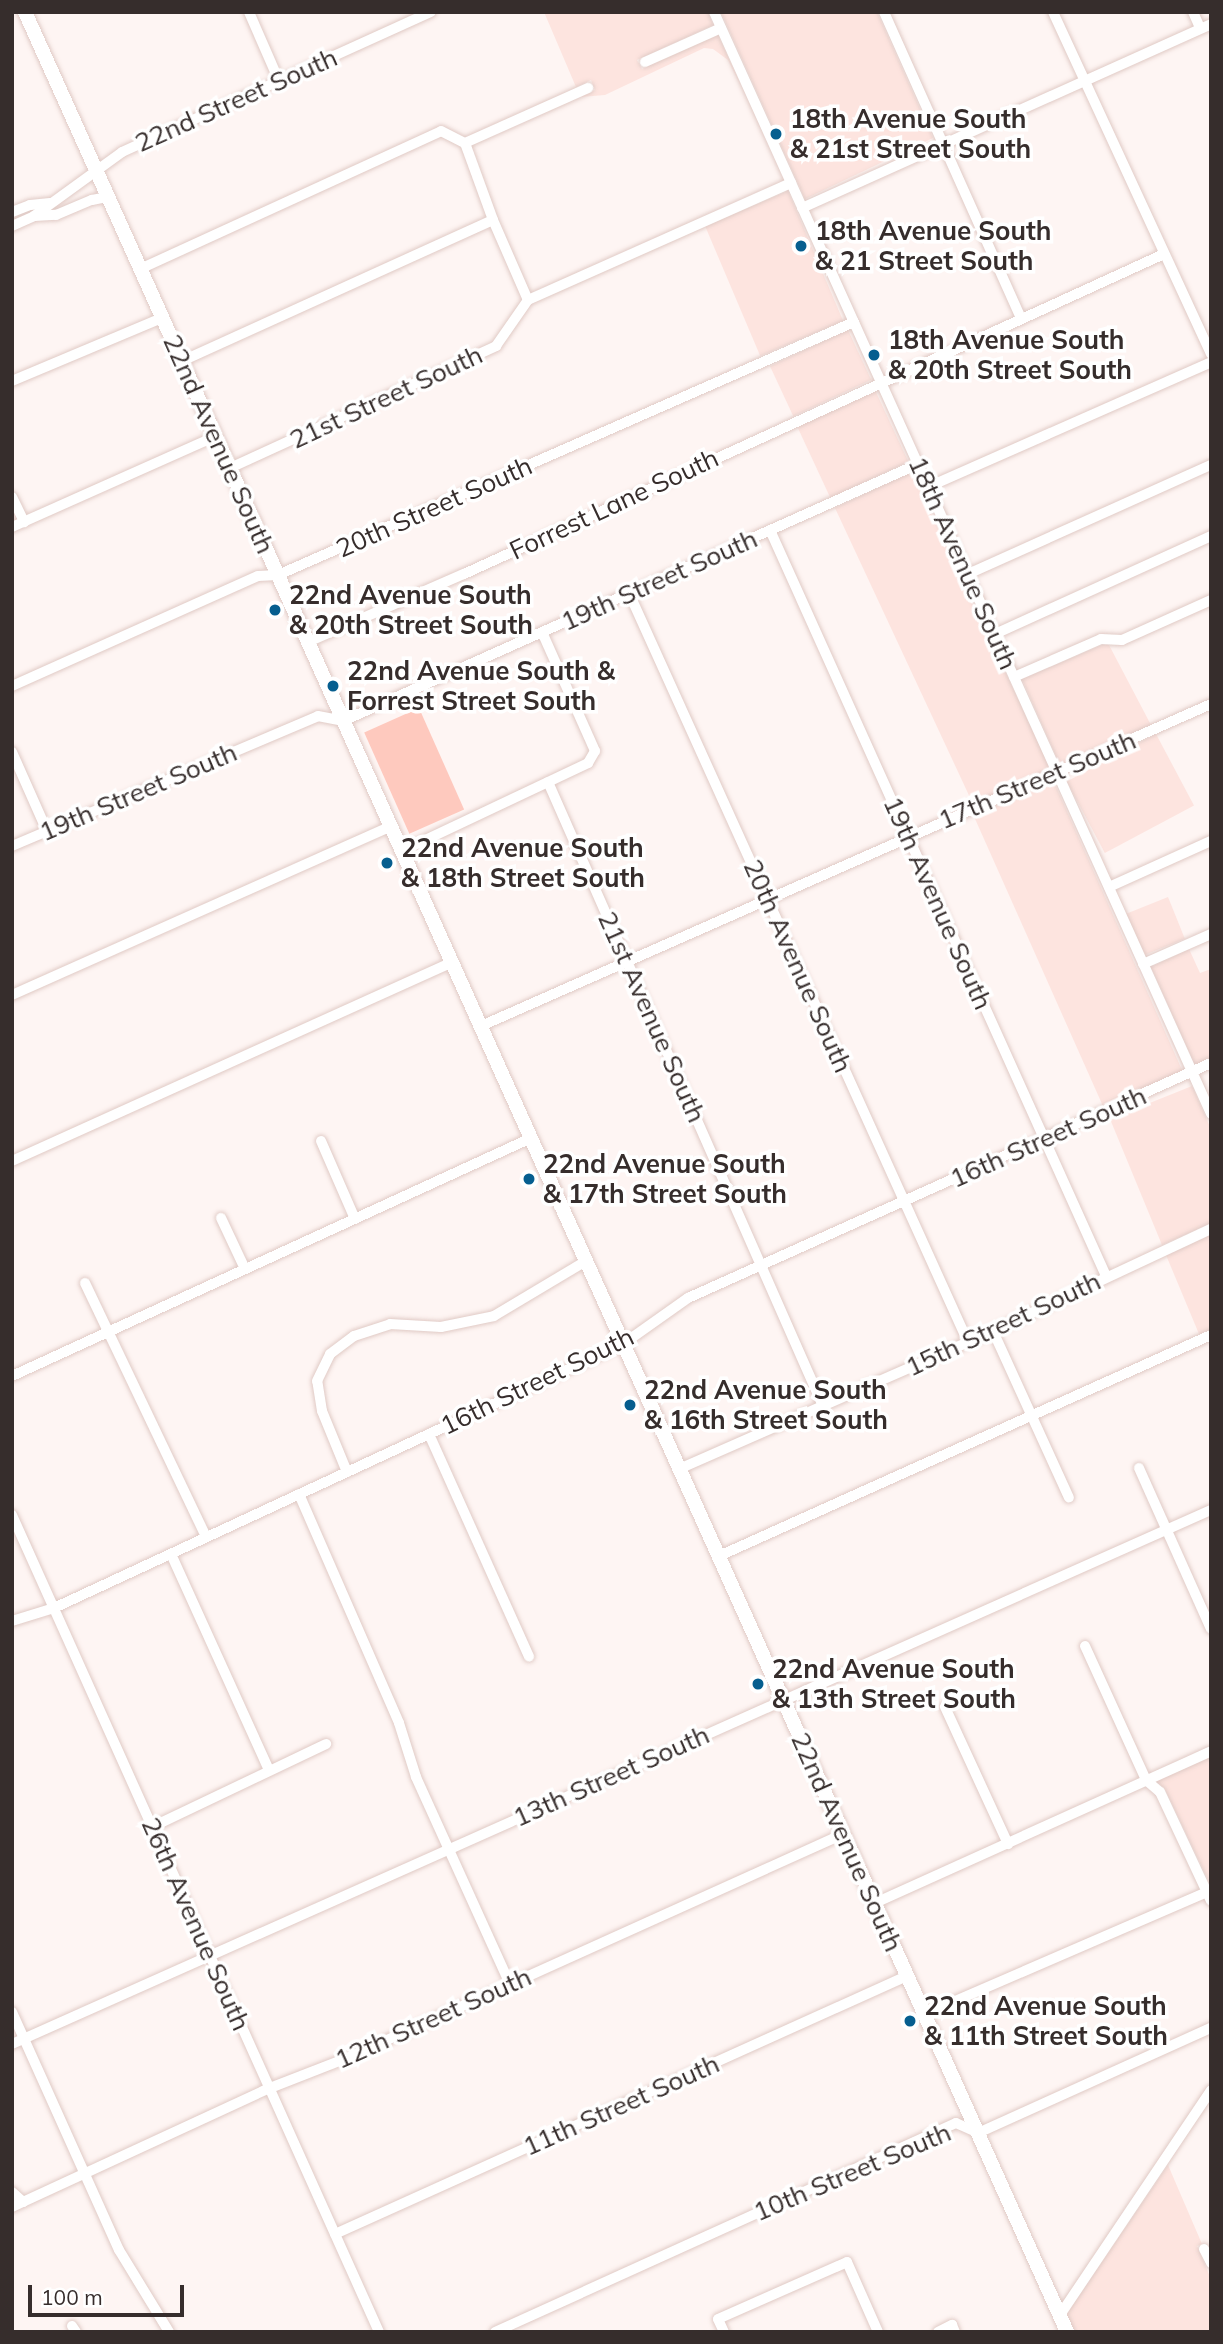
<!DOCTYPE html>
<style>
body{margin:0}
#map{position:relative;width:1223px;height:2344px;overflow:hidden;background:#fef5f3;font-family:Mulish,sans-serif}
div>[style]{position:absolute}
.built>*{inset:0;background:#fde4df;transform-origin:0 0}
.green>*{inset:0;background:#fec9be;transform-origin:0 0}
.roads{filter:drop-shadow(0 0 2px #e0cac5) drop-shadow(0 0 2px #e0cac5)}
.minor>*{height:10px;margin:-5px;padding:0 5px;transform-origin:5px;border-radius:5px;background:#fff}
.major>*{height:14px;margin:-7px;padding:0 7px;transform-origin:7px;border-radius:7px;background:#fff}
.dots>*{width:19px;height:19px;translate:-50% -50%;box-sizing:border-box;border:4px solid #fff;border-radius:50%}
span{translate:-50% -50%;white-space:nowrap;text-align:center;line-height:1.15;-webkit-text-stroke:7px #fff;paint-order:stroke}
.street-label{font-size:26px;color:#362d2c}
.poi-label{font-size:26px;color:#362d2c;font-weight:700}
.left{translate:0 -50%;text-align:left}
.frame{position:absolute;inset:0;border:14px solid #362d2c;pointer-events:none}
.scale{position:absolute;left:28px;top:2285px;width:156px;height:32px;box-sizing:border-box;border:4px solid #362d2c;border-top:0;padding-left:9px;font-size:21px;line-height:24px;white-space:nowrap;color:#362d2c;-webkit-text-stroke:5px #fff;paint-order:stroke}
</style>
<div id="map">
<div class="built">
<div style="clip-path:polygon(544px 12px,708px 12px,713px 25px,637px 60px,642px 69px,718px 35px,741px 86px,728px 60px,713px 49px,704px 48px,605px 95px,580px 97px,595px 90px,591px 80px,576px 87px)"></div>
<div style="clip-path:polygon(721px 12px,877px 12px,933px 138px,805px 199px)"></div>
<div style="left:788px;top:191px;width:141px;height:90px;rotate:67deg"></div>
<div style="left:848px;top:330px;width:55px;height:86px;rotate:65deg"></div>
<div style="left:875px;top:390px;width:79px;height:86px;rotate:65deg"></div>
<div style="left:912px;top:472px;width:328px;height:85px;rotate:65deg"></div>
<div style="clip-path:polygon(1102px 645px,1109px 645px,1151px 725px,1060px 765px,1022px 679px)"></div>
<div style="left:1156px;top:734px;width:81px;height:101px;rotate:62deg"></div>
<div style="left:1053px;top:780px;width:325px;height:87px;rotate:66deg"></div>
<div style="left:1168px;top:897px;width:45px;height:45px;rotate:68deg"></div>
<div style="clip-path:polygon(1189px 949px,1200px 973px,1211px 969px,1211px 1066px,1198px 1072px,1151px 967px)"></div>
<div style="clip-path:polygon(1192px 1086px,1211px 1129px,1211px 1223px,1162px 1245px,1110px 1119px)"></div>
<div style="clip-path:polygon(1211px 1235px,1211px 1329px,1199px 1334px,1166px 1255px)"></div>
<div style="clip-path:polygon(1211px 1757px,1211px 1886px,1165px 1789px,1156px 1781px)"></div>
<div style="clip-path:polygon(1168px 2165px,1202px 2244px,1197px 2246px,1211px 2279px,1211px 2332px,1074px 2332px,1066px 2315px)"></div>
</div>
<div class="green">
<div style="left:419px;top:708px;width:111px;height:60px;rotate:66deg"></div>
</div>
<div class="roads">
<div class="minor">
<div style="left:249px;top:12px;width:75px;rotate:66.5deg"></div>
<div style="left:714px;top:12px;width:1209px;rotate:65.72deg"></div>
<div style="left:884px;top:12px;width:335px;rotate:65.9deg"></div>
<div style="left:1053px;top:12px;width:377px;rotate:65.2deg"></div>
<div style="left:1193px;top:12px;width:17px;rotate:66deg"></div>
<div style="left:645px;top:62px;width:83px;rotate:-24.1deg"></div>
<div style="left:465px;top:143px;width:135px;rotate:-24.1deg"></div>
<div style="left:802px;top:208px;width:448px;rotate:-24.2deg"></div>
<div style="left:12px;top:212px;width:19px;rotate:-21deg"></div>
<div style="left:30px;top:205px;width:20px;rotate:-6deg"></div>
<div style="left:34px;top:216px;width:22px;rotate:-3deg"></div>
<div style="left:56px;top:215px;width:39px;rotate:-23deg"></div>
<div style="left:92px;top:200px;width:16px;rotate:-11deg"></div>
<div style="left:12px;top:226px;width:24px;rotate:-24deg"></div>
<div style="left:34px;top:216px;width:109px;rotate:-36deg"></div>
<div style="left:122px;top:152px;width:339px;rotate:-24.4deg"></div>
<div style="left:140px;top:269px;width:331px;rotate:-24.6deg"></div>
<div style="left:441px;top:131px;width:27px;rotate:27deg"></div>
<div style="left:465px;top:143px;width:82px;rotate:70deg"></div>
<div style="left:493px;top:220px;width:87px;rotate:66.4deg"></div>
<div style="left:182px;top:361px;width:341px;rotate:-24.4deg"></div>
<div style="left:12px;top:381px;width:163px;rotate:-22.8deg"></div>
<div style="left:230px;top:468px;width:293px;rotate:-24.6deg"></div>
<div style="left:496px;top:346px;width:56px;rotate:-55.2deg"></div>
<div style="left:528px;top:300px;width:288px;rotate:-24deg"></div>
<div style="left:928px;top:487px;width:309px;rotate:-23.8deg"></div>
<div style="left:12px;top:497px;width:28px;rotate:64deg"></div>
<div style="left:12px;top:527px;width:223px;rotate:-24deg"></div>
<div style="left:770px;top:530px;width:818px;rotate:65.75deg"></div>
<div style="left:968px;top:574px;width:266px;rotate:-24.2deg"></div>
<div style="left:629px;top:593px;width:820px;rotate:65.65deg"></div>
<div style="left:995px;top:634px;width:237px;rotate:-24.4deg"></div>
<div style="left:308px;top:642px;width:170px;rotate:-23.6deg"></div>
<div style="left:464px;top:574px;width:770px;rotate:-24.57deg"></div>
<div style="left:1014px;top:677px;width:95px;rotate:-23.6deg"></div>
<div style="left:1101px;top:639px;width:21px;rotate:3deg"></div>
<div style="left:1122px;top:640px;width:98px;rotate:-24.2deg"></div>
<div style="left:12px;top:686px;width:269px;rotate:-24.1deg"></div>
<div style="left:258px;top:576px;width:20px;rotate:-3deg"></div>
<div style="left:278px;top:575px;width:629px;rotate:-23.71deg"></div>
<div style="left:12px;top:752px;width:86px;rotate:66.1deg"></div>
<div style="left:548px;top:782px;width:682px;rotate:66.22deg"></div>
<div style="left:12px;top:846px;width:332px;rotate:-23deg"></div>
<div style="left:318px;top:716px;width:25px;rotate:11deg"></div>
<div style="left:343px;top:721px;width:630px;rotate:-24.08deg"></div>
<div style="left:402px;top:851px;width:206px;rotate:-25.3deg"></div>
<div style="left:588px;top:763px;width:14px;rotate:-60deg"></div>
<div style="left:595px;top:751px;width:130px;rotate:-114deg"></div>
<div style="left:1109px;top:887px;width:112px;rotate:-24.3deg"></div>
<div style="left:1143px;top:964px;width:74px;rotate:-23.8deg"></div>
<div style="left:12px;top:995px;width:415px;rotate:-24deg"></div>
<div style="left:481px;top:1026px;width:798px;rotate:-23.8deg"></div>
<div style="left:321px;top:1141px;width:85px;rotate:66.4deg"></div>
<div style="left:12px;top:1161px;width:483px;rotate:-24.3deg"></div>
<div style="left:221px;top:1218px;width:56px;rotate:64.8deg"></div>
<div style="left:85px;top:1283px;width:281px;rotate:64.5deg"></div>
<div style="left:993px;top:1331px;width:183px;rotate:65.5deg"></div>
<div style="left:12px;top:1376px;width:571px;rotate:-24.63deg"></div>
<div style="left:429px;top:1434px;width:244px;rotate:65.8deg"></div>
<div style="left:1139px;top:1468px;width:176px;rotate:65.9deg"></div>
<div style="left:679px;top:1469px;width:343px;rotate:-23.7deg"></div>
<div style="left:993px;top:1331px;width:241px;rotate:-25.1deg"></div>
<div style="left:347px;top:1472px;width:66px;rotate:-112.3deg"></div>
<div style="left:322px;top:1411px;width:30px;rotate:-99deg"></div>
<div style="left:317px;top:1381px;width:30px;rotate:-64deg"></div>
<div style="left:330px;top:1354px;width:30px;rotate:-37deg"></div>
<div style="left:354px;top:1336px;width:38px;rotate:-18deg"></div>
<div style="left:390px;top:1324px;width:51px;rotate:3.4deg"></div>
<div style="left:441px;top:1327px;width:54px;rotate:-11.7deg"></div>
<div style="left:494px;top:1316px;width:107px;rotate:-30.9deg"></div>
<div style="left:299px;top:1494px;width:250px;rotate:66.4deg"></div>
<div style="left:399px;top:1723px;width:57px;rotate:72.5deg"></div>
<div style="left:416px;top:1777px;width:227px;rotate:65.6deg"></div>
<div style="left:12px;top:1515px;width:896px;rotate:65.81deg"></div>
<div style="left:171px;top:1554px;width:237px;rotate:65.6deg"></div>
<div style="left:719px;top:1556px;width:539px;rotate:-24.19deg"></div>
<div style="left:12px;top:1621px;width:44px;rotate:-17.2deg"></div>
<div style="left:54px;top:1608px;width:627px;rotate:-24.89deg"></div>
<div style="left:623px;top:1344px;width:80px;rotate:-35.3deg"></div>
<div style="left:688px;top:1298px;width:573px;rotate:-24.2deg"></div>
<div style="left:1085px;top:1646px;width:147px;rotate:65.5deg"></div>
<div style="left:1146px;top:1780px;width:18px;rotate:41deg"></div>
<div style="left:1160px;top:1792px;width:120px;rotate:64.9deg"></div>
<div style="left:945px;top:1707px;width:151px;rotate:65.3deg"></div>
<div style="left:152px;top:1827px;width:193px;rotate:-25.5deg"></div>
<div style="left:875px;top:1903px;width:369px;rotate:-24.3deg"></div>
<div style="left:12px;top:2012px;width:261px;rotate:65.8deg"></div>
<div style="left:119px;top:2250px;width:96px;rotate:58.6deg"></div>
<div style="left:925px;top:2014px;width:307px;rotate:-23.4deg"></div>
<div style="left:12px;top:2044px;width:1313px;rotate:-24.01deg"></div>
<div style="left:12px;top:2192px;width:15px;rotate:42deg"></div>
<div style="left:12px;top:2207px;width:284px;rotate:-24.8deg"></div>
<div style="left:270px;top:2088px;width:83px;rotate:-21.3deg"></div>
<div style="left:347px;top:2058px;width:544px;rotate:-24.3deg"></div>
<div style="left:335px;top:2234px;width:627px;rotate:-24.28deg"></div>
<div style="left:1204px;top:2249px;width:16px;rotate:63deg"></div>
<div style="left:1060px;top:2315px;width:271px;rotate:-56.1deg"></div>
<div style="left:72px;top:2326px;width:7px;rotate:56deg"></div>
<div style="left:495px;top:2332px;width:506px;rotate:-24.39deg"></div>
<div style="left:956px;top:2123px;width:24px;rotate:24deg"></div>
<div style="left:978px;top:2133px;width:256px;rotate:-24.3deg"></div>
<div style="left:724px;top:2332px;width:14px;rotate:-115deg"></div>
<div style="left:718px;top:2319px;width:141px;rotate:-23.8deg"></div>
<div style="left:847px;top:2262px;width:77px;rotate:66.1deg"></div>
<div style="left:938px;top:2332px;width:16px;rotate:-27deg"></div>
<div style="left:952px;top:2325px;width:8px;rotate:67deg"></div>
</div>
<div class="major">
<div style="left:25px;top:12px;width:2543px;rotate:65.81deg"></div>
</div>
</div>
<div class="dots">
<div style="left:776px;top:134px;background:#065e8f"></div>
<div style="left:801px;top:246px;background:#065e8f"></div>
<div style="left:874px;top:355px;background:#065e8f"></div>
<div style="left:275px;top:610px;background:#065e8f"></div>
<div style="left:333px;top:686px;background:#065e8f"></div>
<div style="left:387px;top:863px;background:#065e8f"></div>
<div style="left:529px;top:1179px;background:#065e8f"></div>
<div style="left:630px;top:1405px;background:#065e8f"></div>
<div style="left:758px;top:1684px;background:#065e8f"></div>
<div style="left:910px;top:2021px;background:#065e8f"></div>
</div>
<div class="street-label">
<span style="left:236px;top:100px;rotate:-24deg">22nd Street South</span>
<span style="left:386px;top:397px;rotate:-25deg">21st Street South</span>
<span style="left:219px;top:444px;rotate:66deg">22nd Avenue South</span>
<span style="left:614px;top:504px;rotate:-25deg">Forrest Lane South</span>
<span style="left:434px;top:507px;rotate:-24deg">20th Street South</span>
<span style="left:963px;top:563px;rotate:66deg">18th Avenue South</span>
<span style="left:659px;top:580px;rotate:-24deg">19th Street South</span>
<span style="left:1037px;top:780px;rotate:-23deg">17th Street South</span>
<span style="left:138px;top:792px;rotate:-23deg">19th Street South</span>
<span style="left:938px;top:903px;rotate:66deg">19th Avenue South</span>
<span style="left:798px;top:966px;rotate:66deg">20th Avenue South</span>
<span style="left:652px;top:1017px;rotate:66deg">21st Avenue South</span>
<span style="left:1048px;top:1137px;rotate:-24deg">16th Street South</span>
<span style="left:1003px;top:1324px;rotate:-25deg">15th Street South</span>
<span style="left:537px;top:1381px;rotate:-26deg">16th Street South</span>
<span style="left:611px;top:1776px;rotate:-24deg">13th Street South</span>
<span style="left:847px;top:1842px;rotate:66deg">22nd Avenue South</span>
<span style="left:196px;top:1924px;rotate:66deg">26th Avenue South</span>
<span style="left:433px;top:2018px;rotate:-24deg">12th Street South</span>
<span style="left:621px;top:2105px;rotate:-24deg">11th Street South</span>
<span style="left:852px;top:2172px;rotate:-23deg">10th Street South</span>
</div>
<div class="poi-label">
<span class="left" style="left:790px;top:134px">18th Avenue South<br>&amp; 21st Street South</span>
<span class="left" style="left:815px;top:246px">18th Avenue South<br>&amp; 21 Street South</span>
<span class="left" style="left:888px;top:355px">18th Avenue South<br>&amp; 20th Street South</span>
<span class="left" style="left:289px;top:610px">22nd Avenue South<br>&amp; 20th Street South</span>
<span class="left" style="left:347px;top:686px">22nd Avenue South &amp;<br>Forrest Street South</span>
<span class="left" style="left:401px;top:863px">22nd Avenue South<br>&amp; 18th Street South</span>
<span class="left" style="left:543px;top:1179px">22nd Avenue South<br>&amp; 17th Street South</span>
<span class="left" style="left:644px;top:1405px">22nd Avenue South<br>&amp; 16th Street South</span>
<span class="left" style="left:772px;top:1684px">22nd Avenue South<br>&amp; 13th Street South</span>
<span class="left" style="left:924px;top:2021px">22nd Avenue South<br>&amp; 11th Street South</span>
</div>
<div class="frame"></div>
<div class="scale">100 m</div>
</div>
